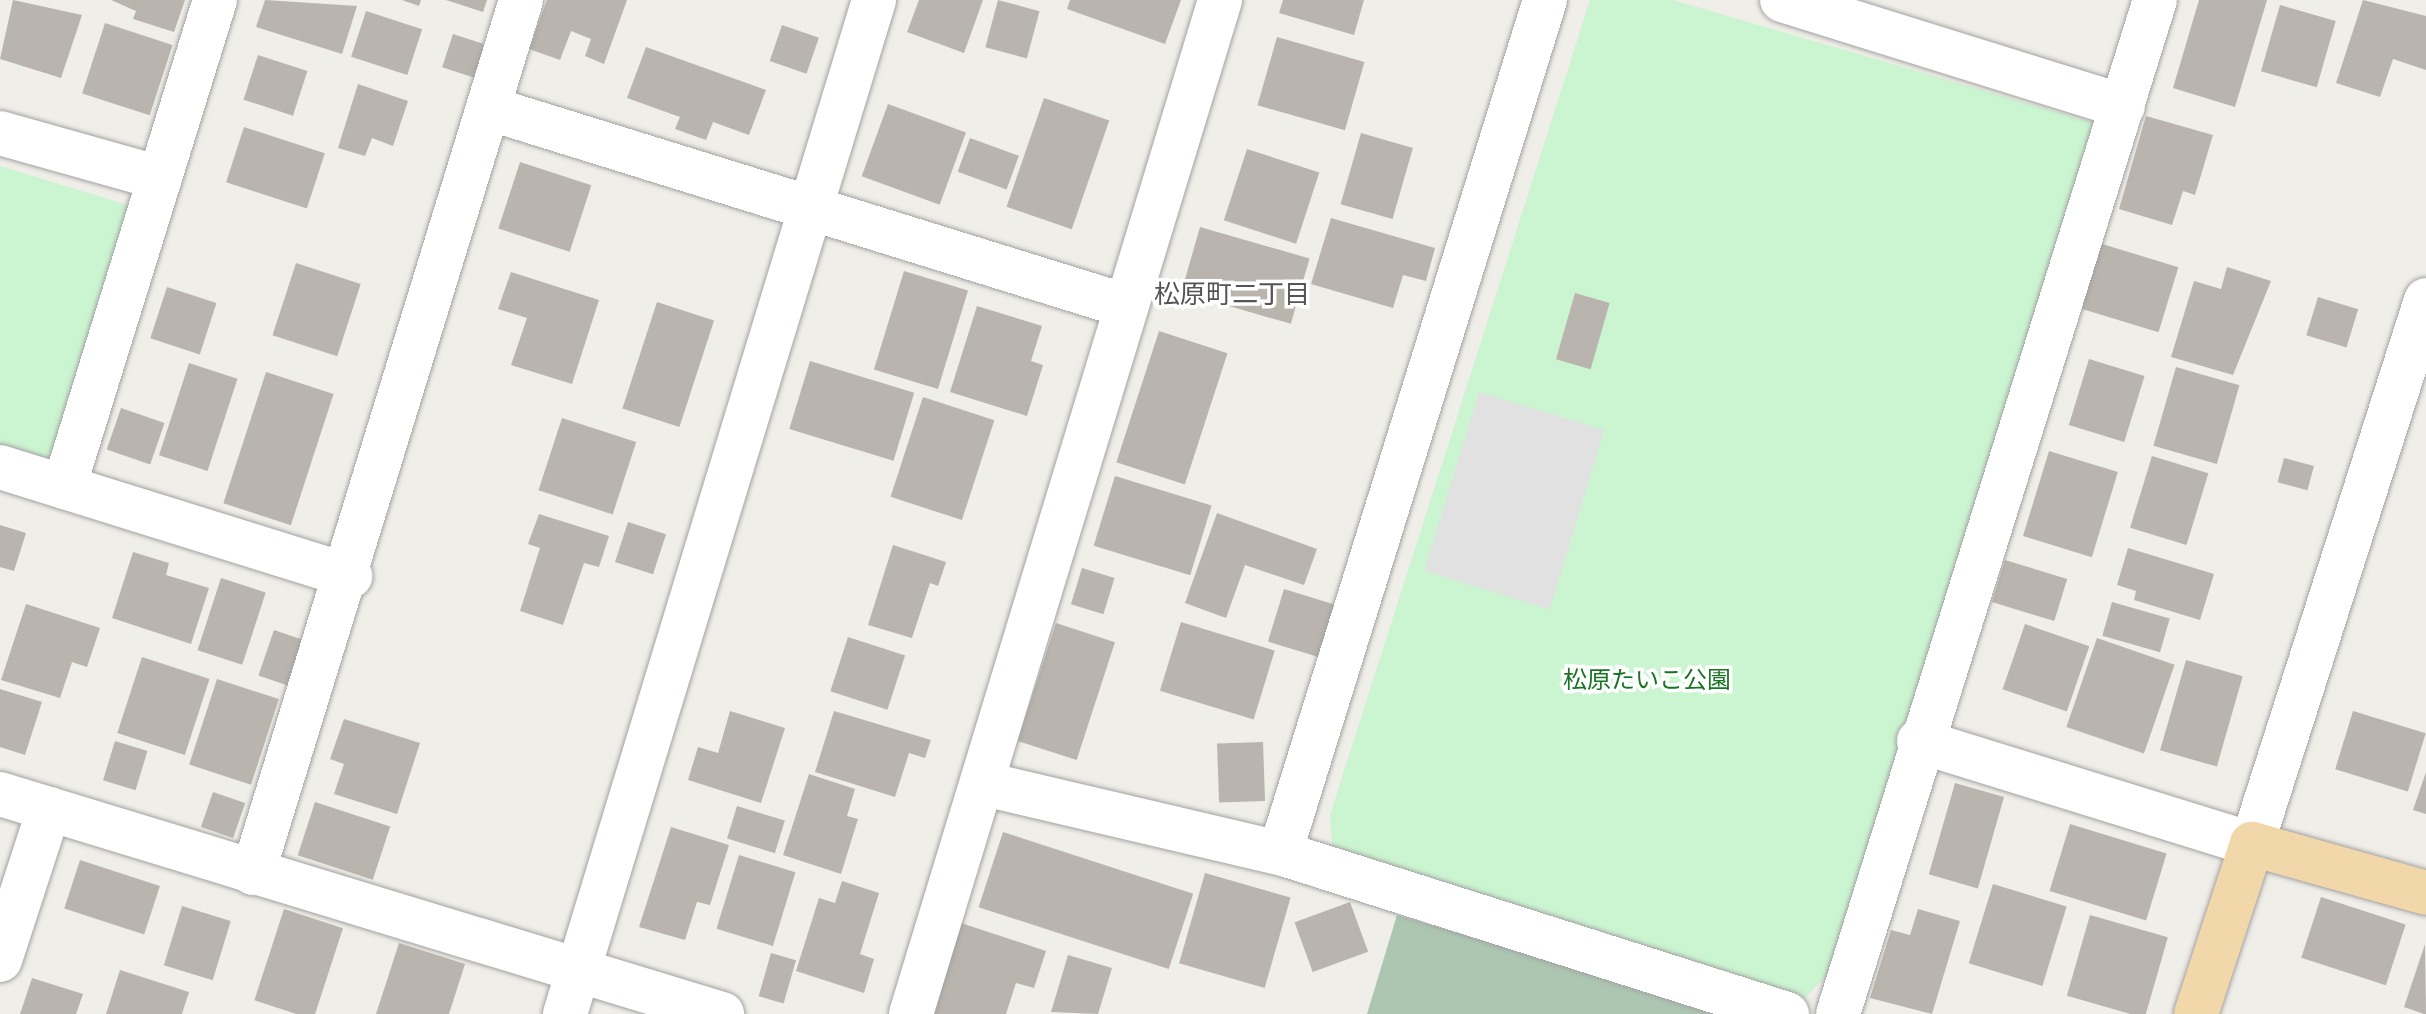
<!DOCTYPE html>
<meta charset="utf-8">
<style>
body{margin:0}
#map{position:relative;width:2426px;height:1014px;overflow:hidden;background:#f0eee8;font-family:"Fira Sans Condensed","Noto Sans JP",sans-serif}
div>[style]{position:absolute}
.cemetery>*{inset:0;background:#acc6b1}
.park>*{inset:0;background:#cbf4d1}
.parking>*{inset:0;background:#e1e1e1;transform-origin:0 0}
.building>*{inset:0;background:#b9b4ae;transform-origin:0 0}
.roads{filter:drop-shadow(0 0 2px #a2a2a2) drop-shadow(0 0 2px #a2a2a2)}
.minor>*{height:44px;margin:-22px;padding:0 22px;transform-origin:22px;border-radius:22px;background:#fff}
.major>*{height:44px;margin:-22px;padding:0 22px;transform-origin:22px;border-radius:22px;background:#f2d7ab}
span{translate:-50% -50%;white-space:nowrap;text-align:center;line-height:1.15;-webkit-text-stroke:7px #fff;paint-order:stroke}
.park-label{font-size:24px;color:#197525}
.neighbourhood-label{font-size:26px;color:#545454}
</style>
<div id="map">
<div class="cemetery">
<div style="clip-path:polygon(1397px 915px,1732px 1014px,1367px 1014px)"></div>
</div>
<div class="park">
<div style="clip-path:polygon(1590px 0,1673px 0,2095px 123px,1828px 974px,1799px 1004px,1333px 858px,1330px 815px)"></div>
<div style="clip-path:polygon(0 166px,138px 208px,53px 464px,0 449px)"></div>
</div>
<div class="parking">
<div style="left:1479px;top:392px;width:131px;height:187px;rotate:17deg"></div>
</div>
<div class="building">
<div style="clip-path:polygon(13px 0,82px 15px,61px 78px,0 59px)"></div>
<div style="clip-path:polygon(111px 0,185px 0,174px 32px,133px 19px,136px 11px)"></div>
<div style="clip-path:polygon(265px 0,357px 6px,342px 54px,256px 27px)"></div>
<div style="clip-path:polygon(402px 0,421px 0,419px 6px)"></div>
<div style="clip-path:polygon(446px 0,487px 0,483px 12px)"></div>
<div style="clip-path:polygon(547px 0,627px 0,604px 64px,585px 56px,591px 39px,571px 31px,560px 60px,529px 49px)"></div>
<div style="clip-path:polygon(919px 0,983px 0,964px 53px,907px 32px)"></div>
<div style="left:998px;top:0;width:43px;height:49px;rotate:15deg"></div>
<div style="clip-path:polygon(1070px 0,1181px 0,1165px 44px,1067px 9px)"></div>
<div style="clip-path:polygon(1283px 0,1364px 0,1354px 35px,1279px 13px)"></div>
<div style="clip-path:polygon(2199px 0,2267px 0,2235px 107px,2173px 88px)"></div>
<div style="clip-path:polygon(2363px 0,2426px 16px,2426px 70px,2393px 59px,2380px 97px,2336px 83px)"></div>
<div style="left:2280px;top:5px;width:58px;height:69px;rotate:16deg"></div>
<div style="left:366px;top:11px;width:59px;height:48px;rotate:18deg"></div>
<div style="left:105px;top:23px;width:71px;height:74px;rotate:18deg"></div>
<div style="left:782px;top:25px;width:39px;height:38px;rotate:19deg"></div>
<div style="left:453px;top:34px;width:38px;height:35px;rotate:18deg"></div>
<div style="left:1277px;top:37px;width:91px;height:71px;rotate:16deg"></div>
<div style="clip-path:polygon(646px 47px,766px 90px,749px 135px,713px 122px,706px 140px,675px 129px,680px 117px,627px 98px)"></div>
<div style="left:258px;top:55px;width:52px;height:47px;rotate:18deg"></div>
<div style="clip-path:polygon(358px 84px,408px 101px,393px 146px,372px 138px,365px 156px,338px 148px)"></div>
<div style="left:1044px;top:98px;width:69px;height:115px;rotate:19deg"></div>
<div style="left:888px;top:104px;width:83px;height:77px;rotate:20deg"></div>
<div style="clip-path:polygon(2146px 116px,2213px 135px,2195px 195px,2183px 191px,2172px 225px,2119px 209px)"></div>
<div style="left:244px;top:127px;width:85px;height:58px;rotate:18deg"></div>
<div style="left:1361px;top:133px;width:54px;height:74px;rotate:16deg"></div>
<div style="left:970px;top:138px;width:52px;height:36px;rotate:20deg"></div>
<div style="left:1247px;top:149px;width:76px;height:75px;rotate:18deg"></div>
<div style="left:520px;top:162px;width:75px;height:70px;rotate:18deg"></div>
<div style="clip-path:polygon(1331px 218px,1435px 248px,1426px 281px,1403px 275px,1393px 308px,1311px 284px)"></div>
<div style="left:1200px;top:227px;width:114px;height:68px;rotate:16deg"></div>
<div style="left:2099px;top:243px;width:83px;height:68px;rotate:17deg"></div>
<div style="left:296px;top:263px;width:68px;height:76px;rotate:18deg"></div>
<div style="clip-path:polygon(2227px 267px,2271px 281px,2233px 375px,2171px 357px,2194px 281px,2221px 289px)"></div>
<div style="left:904px;top:271px;width:67px;height:103px;rotate:17deg"></div>
<div style="clip-path:polygon(511px 272px,599px 300px,572px 384px,511px 365px,527px 318px,498px 309px)"></div>
<div style="left:167px;top:287px;width:52px;height:54px;rotate:18deg"></div>
<div style="left:1575px;top:293px;width:36px;height:69px;rotate:16deg"></div>
<div style="left:2318px;top:297px;width:42px;height:40px;rotate:17deg"></div>
<div style="left:657px;top:302px;width:60px;height:112px;rotate:18deg"></div>
<div style="clip-path:polygon(977px 306px,1042px 326px,1031px 361px,1043px 365px,1027px 416px,950px 392px)"></div>
<div style="left:1159px;top:331px;width:72px;height:138px;rotate:18deg"></div>
<div style="left:2089px;top:359px;width:58px;height:69px;rotate:17deg"></div>
<div style="left:810px;top:361px;width:109px;height:71px;rotate:17deg"></div>
<div style="left:189px;top:363px;width:51px;height:97px;rotate:18deg"></div>
<div style="left:2176px;top:367px;width:66px;height:82px;rotate:16deg"></div>
<div style="left:266px;top:372px;width:71px;height:138px;rotate:18deg"></div>
<div style="left:923px;top:397px;width:75px;height:105px;rotate:18deg"></div>
<div style="left:121px;top:408px;width:46px;height:44px;rotate:19deg"></div>
<div style="left:562px;top:418px;width:78px;height:76px;rotate:18deg"></div>
<div style="left:2049px;top:451px;width:72px;height:89px;rotate:17deg"></div>
<div style="left:2152px;top:456px;width:59px;height:75px;rotate:17deg"></div>
<div style="left:2284px;top:458px;width:31px;height:25px;rotate:15deg"></div>
<div style="left:1115px;top:476px;width:101px;height:73px;rotate:17deg"></div>
<div style="clip-path:polygon(1217px 513px,1317px 549px,1304px 585px,1245px 565px,1226px 618px,1185px 603px)"></div>
<div style="clip-path:polygon(539px 514px,609px 536px,599px 567px,584px 563px,563px 625px,520px 611px,540px 548px,528px 544px)"></div>
<div style="left:628px;top:522px;width:40px;height:42px;rotate:18deg"></div>
<div style="clip-path:polygon(0 525px,26px 533px,14px 571px,0 567px)"></div>
<div style="clip-path:polygon(893px 545px,946px 562px,938px 586px,930px 583px,912px 638px,868px 625px)"></div>
<div style="clip-path:polygon(2128px 548px,2214px 574px,2200px 620px,2134px 600px,2136px 591px,2117px 585px)"></div>
<div style="clip-path:polygon(133px 552px,169px 563px,166px 575px,209px 588px,191px 644px,112px 618px)"></div>
<div style="left:2005px;top:560px;width:65px;height:44px;rotate:17deg"></div>
<div style="left:1082px;top:568px;width:34px;height:38px;rotate:17deg"></div>
<div style="left:221px;top:578px;width:47px;height:76px;rotate:18deg"></div>
<div style="left:1284px;top:589px;width:57px;height:55px;rotate:17deg"></div>
<div style="left:2112px;top:602px;width:60px;height:35px;rotate:16deg"></div>
<div style="clip-path:polygon(26px 604px,100px 628px,87px 667px,72px 662px,60px 698px,1px 680px)"></div>
<div style="left:1181px;top:622px;width:98px;height:72px;rotate:17deg"></div>
<div style="left:1056px;top:623px;width:62px;height:124px;rotate:18deg"></div>
<div style="left:2025px;top:624px;width:68px;height:69px;rotate:19deg"></div>
<div style="left:274px;top:630px;width:31px;height:48px;rotate:19deg"></div>
<div style="left:848px;top:637px;width:60px;height:57px;rotate:18deg"></div>
<div style="left:2097px;top:638px;width:82px;height:94px;rotate:19deg"></div>
<div style="left:142px;top:657px;width:71px;height:80px;rotate:18deg"></div>
<div style="left:2186px;top:660px;width:59px;height:94px;rotate:16deg"></div>
<div style="left:217px;top:679px;width:65px;height:90px;rotate:18deg"></div>
<div style="clip-path:polygon(0 689px,42px 702px,25px 755px,0 747px)"></div>
<div style="clip-path:polygon(730px 711px,785px 728px,761px 803px,688px 780px,698px 747px,718px 753px)"></div>
<div style="clip-path:polygon(834px 711px,931px 740px,925px 758px,909px 753px,895px 797px,815px 772px)"></div>
<div style="left:2353px;top:711px;width:76px;height:61px;rotate:17deg"></div>
<div style="clip-path:polygon(344px 719px,420px 743px,397px 814px,334px 794px,344px 764px,330px 759px)"></div>
<div style="left:115px;top:741px;width:34px;height:41px;rotate:17deg"></div>
<div style="left:1263px;top:742px;width:59px;height:46px;rotate:88deg"></div>
<div style="clip-path:polygon(2426px 772px,2426px 814px,2413px 810px)"></div>
<div style="clip-path:polygon(809px 774px,855px 789px,847px 816px,858px 819px,841px 874px,783px 855px)"></div>
<div style="left:1955px;top:783px;width:51px;height:95px;rotate:16deg"></div>
<div style="left:213px;top:792px;width:34px;height:37px;rotate:19deg"></div>
<div style="left:315px;top:802px;width:79px;height:56px;rotate:18deg"></div>
<div style="left:737px;top:806px;width:50px;height:34px;rotate:17deg"></div>
<div style="left:2070px;top:824px;width:101px;height:70px;rotate:17deg"></div>
<div style="clip-path:polygon(671px 827px,729px 845px,710px 905px,697px 902px,685px 940px,639px 927px)"></div>
<div style="left:1003px;top:832px;width:200px;height:79px;rotate:18deg"></div>
<div style="left:739px;top:855px;width:59px;height:77px;rotate:17deg"></div>
<div style="left:80px;top:860px;width:84px;height:51px;rotate:18deg"></div>
<div style="left:1205px;top:873px;width:89px;height:94px;rotate:16deg"></div>
<div style="clip-path:polygon(842px 881px,879px 893px,860px 954px,874px 959px,864px 993px,796px 971px,819px 898px,835px 903px)"></div>
<div style="left:1993px;top:884px;width:77px;height:83px;rotate:17deg"></div>
<div style="left:2321px;top:897px;width:89px;height:64px;rotate:18deg"></div>
<div style="left:1350px;top:902px;width:53px;height:59px;rotate:70deg"></div>
<div style="left:182px;top:906px;width:51px;height:62px;rotate:17deg"></div>
<div style="left:284px;top:909px;width:62px;height:96px;rotate:18deg"></div>
<div style="clip-path:polygon(1918px 909px,1960px 921px,1932px 1014px,1870px 998px,1891px 930px,1910px 935px)"></div>
<div style="left:2090px;top:915px;width:81px;height:84px;rotate:16deg"></div>
<div style="clip-path:polygon(961px 923px,1046px 951px,1034px 988px,1016px 983px,1006px 1014px,931px 1014px)"></div>
<div style="clip-path:polygon(399px 943px,465px 964px,449px 1014px,376px 1014px)"></div>
<div style="clip-path:polygon(2425px 944px,2426px 1014px,2424px 1014px,2404px 1007px)"></div>
<div style="left:771px;top:953px;width:26px;height:45px;rotate:16deg"></div>
<div style="clip-path:polygon(1068px 955px,1112px 968px,1098px 1014px,1051px 1012px)"></div>
<div style="clip-path:polygon(120px 970px,189px 992px,182px 1014px,106px 1014px)"></div>
<div style="clip-path:polygon(32px 978px,83px 994px,76px 1014px,20px 1014px)"></div>
</div>
<div class="roads">
<div class="minor">
<div style="left:1782px;top:0;width:357px;rotate:17.3deg"></div>
<div style="left:488px;top:108px;width:665px;rotate:17.24deg"></div>
<div style="left:0;top:133px;width:166px;rotate:15.7deg"></div>
<div style="left:0;top:467px;width:367px;rotate:17.3deg"></div>
<div style="left:64px;top:487px;width:510px;rotate:-72.77deg"></div>
<div style="left:1919px;top:741px;width:349px;rotate:17.2deg"></div>
<div style="left:2252px;top:844px;width:571px;rotate:-72.26deg"></div>
<div style="left:985px;top:784px;width:303px;rotate:13.2deg"></div>
<div style="left:1280px;top:853px;width:532px;rotate:17.62deg"></div>
<div style="left:0;top:794px;width:755px;rotate:16.95deg"></div>
<div style="left:1280px;top:853px;width:893px;rotate:-72.74deg"></div>
<div style="left:253px;top:873px;width:913px;rotate:-72.93deg"></div>
<div style="left:0;top:960px;width:159px;rotate:-72deg"></div>
<div style="left:565px;top:1014px;width:1060px;rotate:-73.05deg"></div>
<div style="left:911px;top:1014px;width:1060px;rotate:-73.05deg"></div>
<div style="left:1838px;top:1014px;width:1062px;rotate:-72.64deg"></div>
</div>
<div class="major">
<div style="left:2196px;top:1014px;width:179px;rotate:-71.8deg"></div>
<div style="left:2252px;top:844px;width:181px;rotate:15.7deg"></div>
</div>
</div>
<div class="park-label">
<span style="left:1647px;top:681px">松原たいこ公園</span>
</div>
<div class="neighbourhood-label">
<span style="left:1232px;top:295px">松原町二丁目</span>
</div>
</div>
